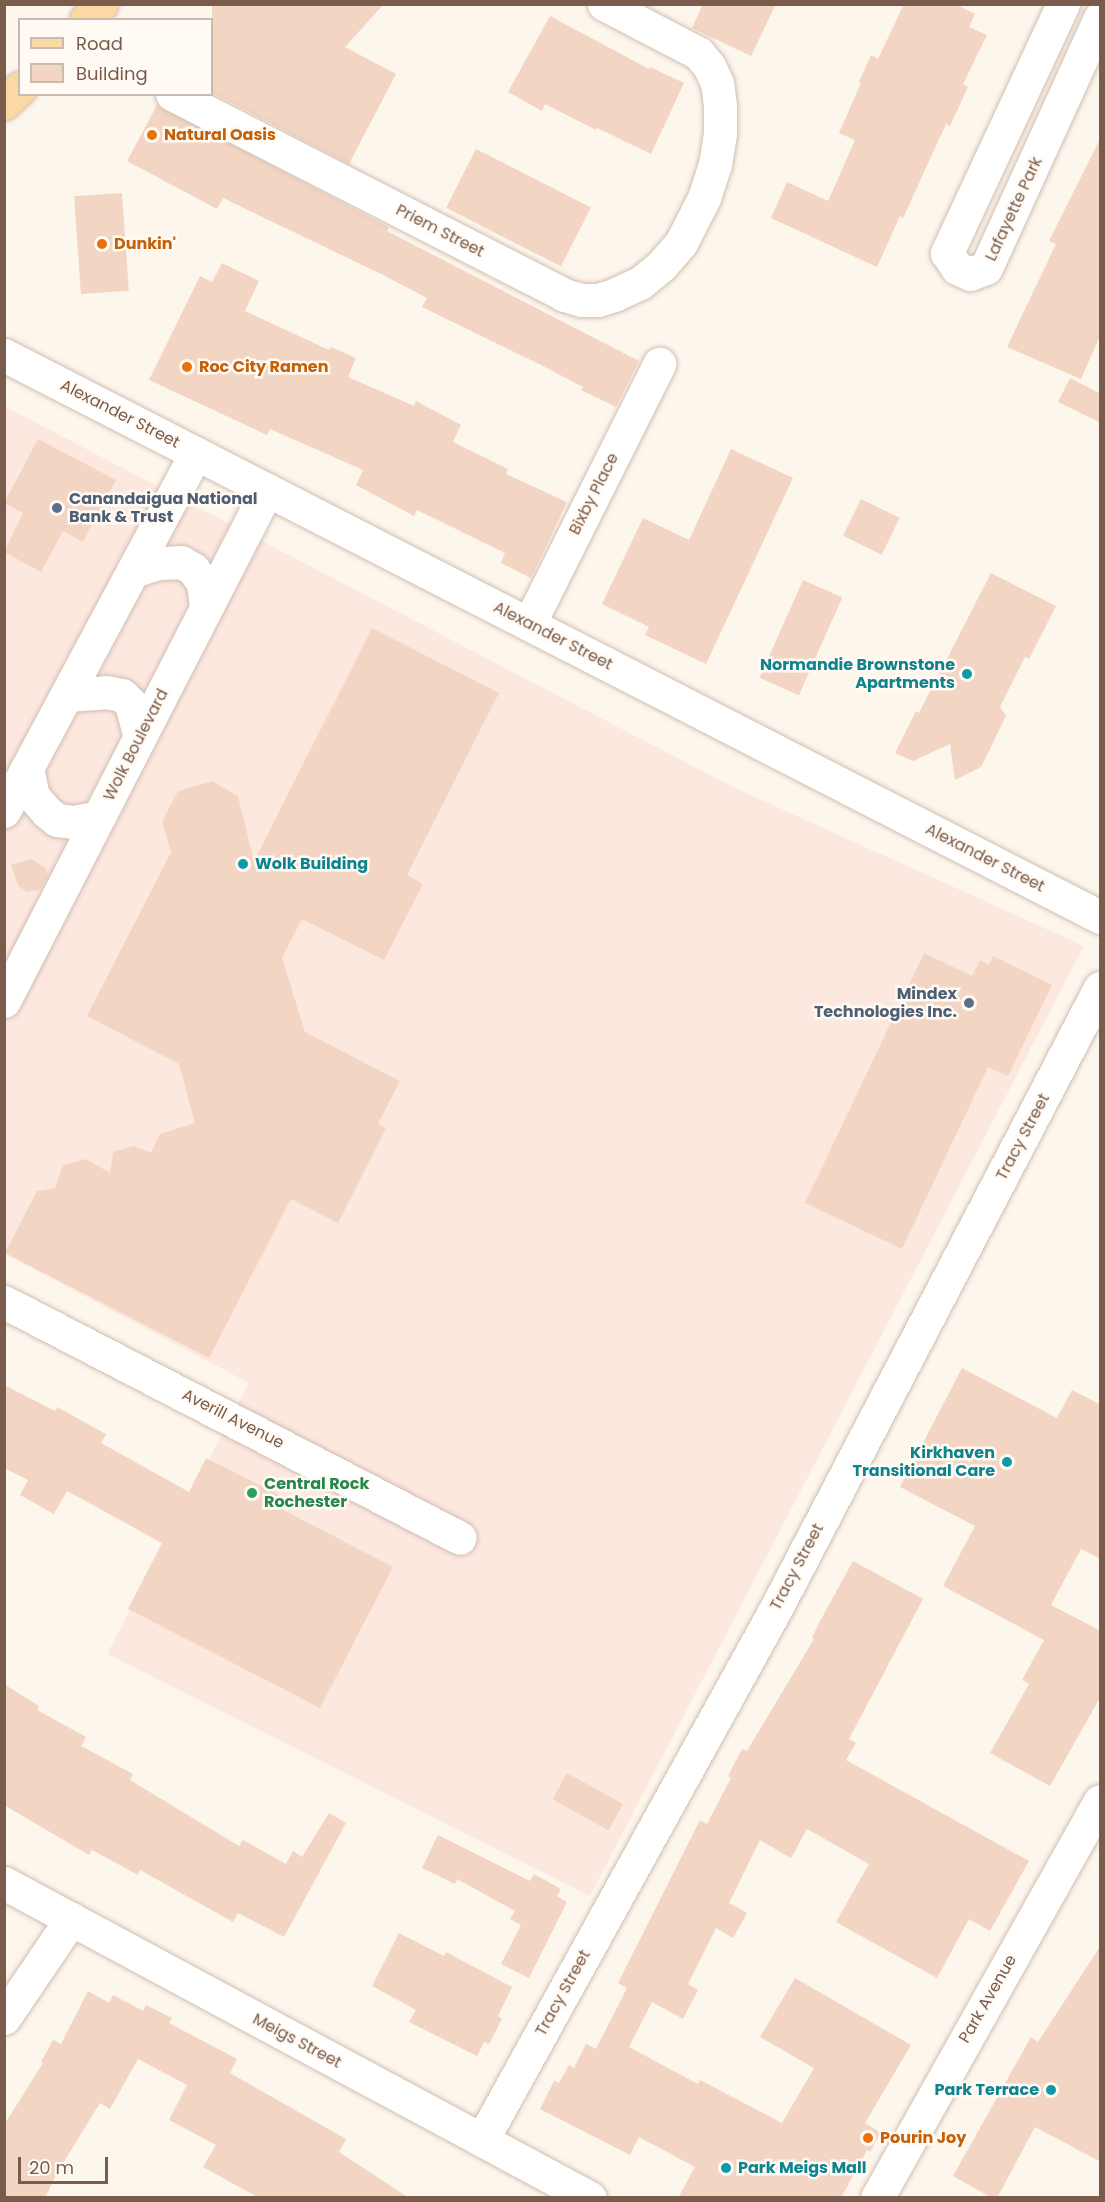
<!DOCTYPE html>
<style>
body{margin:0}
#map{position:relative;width:1105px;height:2202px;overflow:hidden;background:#fdf6ec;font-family:Poppins,sans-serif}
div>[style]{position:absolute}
.commercial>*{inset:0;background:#fde8e0}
.building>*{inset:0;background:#f3d5c3;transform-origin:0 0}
.roads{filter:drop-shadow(0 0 2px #d1beb0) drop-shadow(0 0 2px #d1beb0)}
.minor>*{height:33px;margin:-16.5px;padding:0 16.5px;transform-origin:16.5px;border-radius:16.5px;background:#fff}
.major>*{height:33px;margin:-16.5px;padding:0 16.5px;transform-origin:16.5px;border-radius:16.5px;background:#fbd9a5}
.dots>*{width:16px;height:16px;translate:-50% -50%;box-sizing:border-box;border:3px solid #fffaf3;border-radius:50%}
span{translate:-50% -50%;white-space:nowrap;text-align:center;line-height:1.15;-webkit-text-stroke:5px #fffaf3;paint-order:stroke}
.food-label{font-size:16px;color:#c56008;font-weight:700}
.left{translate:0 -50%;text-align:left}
.street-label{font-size:16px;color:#7a5c4d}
.service-label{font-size:16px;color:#4e5e75;font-weight:700}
.right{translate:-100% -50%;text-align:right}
.culture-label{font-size:16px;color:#0d838f;font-weight:700}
.leisure-label{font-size:16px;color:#27864d;font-weight:700}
.frame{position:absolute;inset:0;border:6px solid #7a5c4d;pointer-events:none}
.legend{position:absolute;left:18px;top:18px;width:195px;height:78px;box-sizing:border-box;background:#fffaf3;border:2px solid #cabbb1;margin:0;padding:8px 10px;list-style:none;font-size:18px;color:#7a5c4d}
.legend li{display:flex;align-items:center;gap:12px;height:30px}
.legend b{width:30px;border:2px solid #cabbb1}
.scale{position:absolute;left:18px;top:2157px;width:90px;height:27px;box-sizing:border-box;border:3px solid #7a5c4d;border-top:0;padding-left:8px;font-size:18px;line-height:21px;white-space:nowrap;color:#7a5c4d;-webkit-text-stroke:4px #fffaf3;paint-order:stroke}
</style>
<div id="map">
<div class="commercial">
<div style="clip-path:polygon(4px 406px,733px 787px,1084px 946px,590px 1896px,107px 1654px,249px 1383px,5px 1254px)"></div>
</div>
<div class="building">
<div style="clip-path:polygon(212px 4px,384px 4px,345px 47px,396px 74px,349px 164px,212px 93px)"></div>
<div style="clip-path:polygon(703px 4px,776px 4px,751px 56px,692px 28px)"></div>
<div style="clip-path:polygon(904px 4px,955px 4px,975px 14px,969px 27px,987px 35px,963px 84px,968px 87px,950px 126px,946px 124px,903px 218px,900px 216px,877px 267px,771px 218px,787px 182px,828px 201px,855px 140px,839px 133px,861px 83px,859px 82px,871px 55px,878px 59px)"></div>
<div style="clip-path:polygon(550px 16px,649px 69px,650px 67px,684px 83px,651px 154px,597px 128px,596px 130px,545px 104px,542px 111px,508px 92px)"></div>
<div style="clip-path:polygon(157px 105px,389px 227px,387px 231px,639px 361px,616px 407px,581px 390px,583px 387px,543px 366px,422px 307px,427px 298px,383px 275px,223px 198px,217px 209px,127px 161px)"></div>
<div style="clip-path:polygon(1101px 137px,1101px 334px,1081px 379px,1007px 347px,1056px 244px,1049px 241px)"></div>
<div style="left:476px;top:149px;width:129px;height:66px;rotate:27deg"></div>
<div style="left:122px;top:193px;width:98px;height:48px;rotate:86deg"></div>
<div style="clip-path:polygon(222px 263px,259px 281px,245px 311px,329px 350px,331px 347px,356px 358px,348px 377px,414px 406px,416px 401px,461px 425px,453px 442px,508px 469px,506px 474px,567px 502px,531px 578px,501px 563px,505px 553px,417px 510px,414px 516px,356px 485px,363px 470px,270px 429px,267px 435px,149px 380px,200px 276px,212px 282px)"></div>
<div style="clip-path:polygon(1070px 378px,1101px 394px,1101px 423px,1058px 402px)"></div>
<div style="clip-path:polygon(38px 439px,116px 480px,83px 542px,63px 531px,41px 572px,4px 552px,23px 513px,4px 503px)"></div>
<div style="clip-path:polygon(731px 449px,793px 478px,706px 664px,645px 635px,649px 627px,602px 604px,643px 518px,689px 540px)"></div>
<div style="left:861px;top:499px;width:43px;height:41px;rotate:26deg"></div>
<div style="clip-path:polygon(991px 573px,1056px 606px,1029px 659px,1025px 657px,1000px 707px,1006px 716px,981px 767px,955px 780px,950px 744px,913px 761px,895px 753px,916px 711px,919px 713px)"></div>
<div style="left:803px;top:580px;width:43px;height:107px;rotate:24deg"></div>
<div style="clip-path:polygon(372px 628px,499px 693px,407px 875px,423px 884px,384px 960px,302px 919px,282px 958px,305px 1032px,400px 1081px,378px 1124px,386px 1128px,338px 1223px,291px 1199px,209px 1358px,5px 1253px,37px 1191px,55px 1188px,63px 1165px,86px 1159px,110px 1173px,113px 1152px,134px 1146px,151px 1153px,160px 1134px,195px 1123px,179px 1064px,87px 1016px,171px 852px,162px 822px,178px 791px,212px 781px,238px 796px,254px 861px)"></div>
<div style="clip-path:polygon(31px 859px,46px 868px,48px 875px,41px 889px,27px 892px,18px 886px,11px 865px)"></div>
<div style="clip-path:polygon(924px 953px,972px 976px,980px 960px,989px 965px,993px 956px,1052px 985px,1008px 1076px,988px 1067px,902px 1249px,805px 1203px)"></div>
<div style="clip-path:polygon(962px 1368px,1057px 1418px,1072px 1390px,1101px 1405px,1101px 1559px,1081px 1549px,1051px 1605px,1101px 1631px,1101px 1696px,1050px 1786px,990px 1753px,1029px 1684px,1022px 1680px,1044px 1640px,943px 1586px,975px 1526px,900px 1487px)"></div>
<div style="clip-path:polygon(4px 1385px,55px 1411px,57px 1407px,106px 1434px,101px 1443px,189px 1492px,206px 1458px,279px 1495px,274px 1505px,393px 1567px,320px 1708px,128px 1609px,162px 1543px,67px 1491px,54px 1514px,20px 1495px,28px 1480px,4px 1468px)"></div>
<div style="clip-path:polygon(853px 1561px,923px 1599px,849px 1739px,856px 1743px,846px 1760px,1029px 1861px,990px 1931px,969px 1919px,937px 1978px,836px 1922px,869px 1864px,807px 1829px,791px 1858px,760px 1840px,729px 1903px,747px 1913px,733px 1938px,716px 1928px,688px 1984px,698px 1990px,683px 2019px,652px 2002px,629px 2047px,698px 2084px,700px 2080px,782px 2123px,814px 2068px,760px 2037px,795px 1978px,911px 2045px,865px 2123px,881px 2133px,870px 2152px,867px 2150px,841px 2198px,678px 2198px,695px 2167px,639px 2137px,630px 2155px,540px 2109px,554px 2081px,559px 2083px,569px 2065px,574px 2068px,586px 2044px,596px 2049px,627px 1988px,618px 1983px,700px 1820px,707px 1824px,731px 1778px,728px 1776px,742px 1749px,747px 1751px,814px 1639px,812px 1638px,819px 1623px)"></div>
<div style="clip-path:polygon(4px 1684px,39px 1706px,37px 1710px,86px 1737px,81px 1746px,133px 1774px,130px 1780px,239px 1846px,243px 1840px,286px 1864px,293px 1851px,302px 1857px,329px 1813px,346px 1823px,284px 1937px,238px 1913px,233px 1922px,140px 1870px,138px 1875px,92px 1850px,89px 1855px,4px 1805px)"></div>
<div style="left:567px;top:1773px;width:64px;height:30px;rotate:29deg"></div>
<div style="clip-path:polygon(438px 1835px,530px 1881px,534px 1874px,561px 1889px,557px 1896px,567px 1902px,529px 1978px,501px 1964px,521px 1925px,510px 1919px,515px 1911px,457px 1879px,455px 1884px,422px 1868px)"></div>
<div style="clip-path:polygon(399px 1933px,444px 1956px,446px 1952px,512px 1987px,498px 2016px,502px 2019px,489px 2044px,484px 2042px,477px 2056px,409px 2022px,416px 2010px,372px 1986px)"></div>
<div style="clip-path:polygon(1101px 1945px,1101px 2162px,1035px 2127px,997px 2198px,992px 2198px,953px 2176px,1031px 2037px,1038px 2042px)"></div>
<div style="clip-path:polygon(88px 1991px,109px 2003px,113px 1995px,143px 2011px,146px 2005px,172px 2018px,169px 2023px,237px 2059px,230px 2073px,346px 2139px,339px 2152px,409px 2198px,259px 2198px,203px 2167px,216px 2145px,169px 2120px,187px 2085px,138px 2059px,110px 2109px,100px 2103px,57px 2173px,45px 2198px,4px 2198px,4px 2125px,43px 2063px,41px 2062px,53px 2040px,61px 2044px)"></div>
</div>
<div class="roads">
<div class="minor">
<div style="left:1063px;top:4px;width:275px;rotate:115deg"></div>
<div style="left:947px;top:253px;width:18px;rotate:56deg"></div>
<div style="left:957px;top:268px;width:14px;rotate:25deg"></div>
<div style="left:970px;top:274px;width:17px;rotate:-21deg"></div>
<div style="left:986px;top:268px;width:275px;rotate:-65.5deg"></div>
<div style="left:172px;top:94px;width:441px;rotate:27.1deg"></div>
<div style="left:564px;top:295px;width:18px;rotate:16deg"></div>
<div style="left:581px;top:300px;width:17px"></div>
<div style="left:598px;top:300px;width:17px;rotate:-17deg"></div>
<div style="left:614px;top:295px;width:29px;rotate:-25deg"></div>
<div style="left:640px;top:283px;width:27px;rotate:-39deg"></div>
<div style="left:661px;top:266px;width:30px;rotate:-49deg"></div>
<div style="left:681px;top:243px;width:51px;rotate:-62.9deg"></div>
<div style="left:704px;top:198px;width:35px;rotate:-72deg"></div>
<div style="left:715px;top:165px;width:32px;rotate:-81deg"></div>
<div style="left:720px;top:133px;width:27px;rotate:-90deg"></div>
<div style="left:720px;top:106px;width:23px;rotate:-97deg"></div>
<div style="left:717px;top:83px;width:19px;rotate:-115deg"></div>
<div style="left:709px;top:66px;width:17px;rotate:-130deg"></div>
<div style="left:698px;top:53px;width:106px;rotate:-152.5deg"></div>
<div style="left:4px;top:355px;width:1232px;rotate:27.15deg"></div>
<div style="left:133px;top:571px;width:26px;rotate:-18deg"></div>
<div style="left:158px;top:563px;width:23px;rotate:-2deg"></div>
<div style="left:181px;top:562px;width:14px;rotate:30deg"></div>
<div style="left:193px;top:569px;width:17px;rotate:54deg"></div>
<div style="left:203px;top:583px;width:25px;rotate:83deg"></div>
<div style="left:529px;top:624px;width:291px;rotate:-63.4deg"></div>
<div style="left:67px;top:695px;width:39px;rotate:-4deg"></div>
<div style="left:106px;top:692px;width:16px;rotate:11deg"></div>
<div style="left:122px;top:695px;width:13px;rotate:45deg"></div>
<div style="left:131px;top:704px;width:34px;rotate:75deg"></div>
<div style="left:27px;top:768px;width:29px;rotate:78deg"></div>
<div style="left:33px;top:796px;width:21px;rotate:49deg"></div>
<div style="left:47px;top:812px;width:13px;rotate:39deg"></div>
<div style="left:57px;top:820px;width:17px;rotate:7deg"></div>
<div style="left:74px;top:822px;width:25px;rotate:-11deg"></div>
<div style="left:4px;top:811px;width:406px;rotate:-61.8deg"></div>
<div style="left:4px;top:1001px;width:575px;rotate:-62.77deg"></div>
<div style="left:4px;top:1302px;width:513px;rotate:27.36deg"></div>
<div style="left:4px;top:1883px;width:665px;rotate:28.26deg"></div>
<div style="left:4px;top:2018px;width:120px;rotate:-55.9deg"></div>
<div style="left:482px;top:2140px;width:603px;rotate:-61.06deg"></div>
<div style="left:774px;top:1612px;width:704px;rotate:-62.42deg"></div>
<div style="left:877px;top:2198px;width:455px;rotate:-60.7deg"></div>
</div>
<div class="major">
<div style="left:86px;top:20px;width:22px;rotate:-47deg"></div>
<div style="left:4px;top:103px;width:22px;rotate:-43deg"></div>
</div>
</div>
<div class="dots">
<div style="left:152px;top:135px;background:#e8710a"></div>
<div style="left:102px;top:244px;background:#e8710a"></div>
<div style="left:187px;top:367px;background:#e8710a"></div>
<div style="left:57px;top:508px;background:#5c6f8a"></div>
<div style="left:967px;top:674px;background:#0f9aa8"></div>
<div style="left:243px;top:864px;background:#0f9aa8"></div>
<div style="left:969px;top:1003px;background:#5c6f8a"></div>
<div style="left:1007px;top:1462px;background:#0f9aa8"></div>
<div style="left:252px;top:1493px;background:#2e9e5b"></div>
<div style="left:1051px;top:2090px;background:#0f9aa8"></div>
<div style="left:868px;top:2138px;background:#e8710a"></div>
<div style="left:726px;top:2168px;background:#0f9aa8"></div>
</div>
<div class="food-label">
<span class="left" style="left:164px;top:135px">Natural Oasis</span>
<span class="left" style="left:114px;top:244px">Dunkin'</span>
<span class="left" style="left:199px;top:367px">Roc City Ramen</span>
<span class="left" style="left:880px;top:2138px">Pourin Joy</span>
</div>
<div class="street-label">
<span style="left:1014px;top:209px;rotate:-65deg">Lafayette Park</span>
<span style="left:440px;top:231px;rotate:27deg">Priem Street</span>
<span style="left:120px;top:414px;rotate:27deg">Alexander Street</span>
<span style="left:594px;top:494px;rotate:-63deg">Bixby Place</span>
<span style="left:553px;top:636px;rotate:27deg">Alexander Street</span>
<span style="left:136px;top:745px;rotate:-63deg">Wolk Boulevard</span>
<span style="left:985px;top:858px;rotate:27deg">Alexander Street</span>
<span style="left:1023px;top:1137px;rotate:-62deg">Tracy Street</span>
<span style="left:233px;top:1419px;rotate:27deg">Averill Avenue</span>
<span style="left:797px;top:1567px;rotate:-62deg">Tracy Street</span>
<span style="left:563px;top:1993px;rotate:-61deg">Tracy Street</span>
<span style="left:988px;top:1999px;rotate:-60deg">Park Avenue</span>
<span style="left:297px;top:2041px;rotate:28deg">Meigs Street</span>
</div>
<div class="service-label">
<span class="left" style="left:69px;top:508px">Canandaigua National<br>Bank &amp; Trust</span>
<span class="right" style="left:957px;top:1003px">Mindex<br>Technologies Inc.</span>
</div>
<div class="culture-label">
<span class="right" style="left:955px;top:674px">Normandie Brownstone<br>Apartments</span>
<span class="left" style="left:255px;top:864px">Wolk Building</span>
<span class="right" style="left:995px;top:1462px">Kirkhaven<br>Transitional Care</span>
<span class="right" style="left:1039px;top:2090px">Park Terrace</span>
<span class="left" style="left:738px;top:2168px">Park Meigs Mall</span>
</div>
<div class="leisure-label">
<span class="left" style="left:264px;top:1493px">Central Rock<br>Rochester</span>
</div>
<div class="frame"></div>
<ul class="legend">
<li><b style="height:8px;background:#fbd9a5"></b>Road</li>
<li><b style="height:16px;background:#f3d5c3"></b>Building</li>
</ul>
<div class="scale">20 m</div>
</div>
